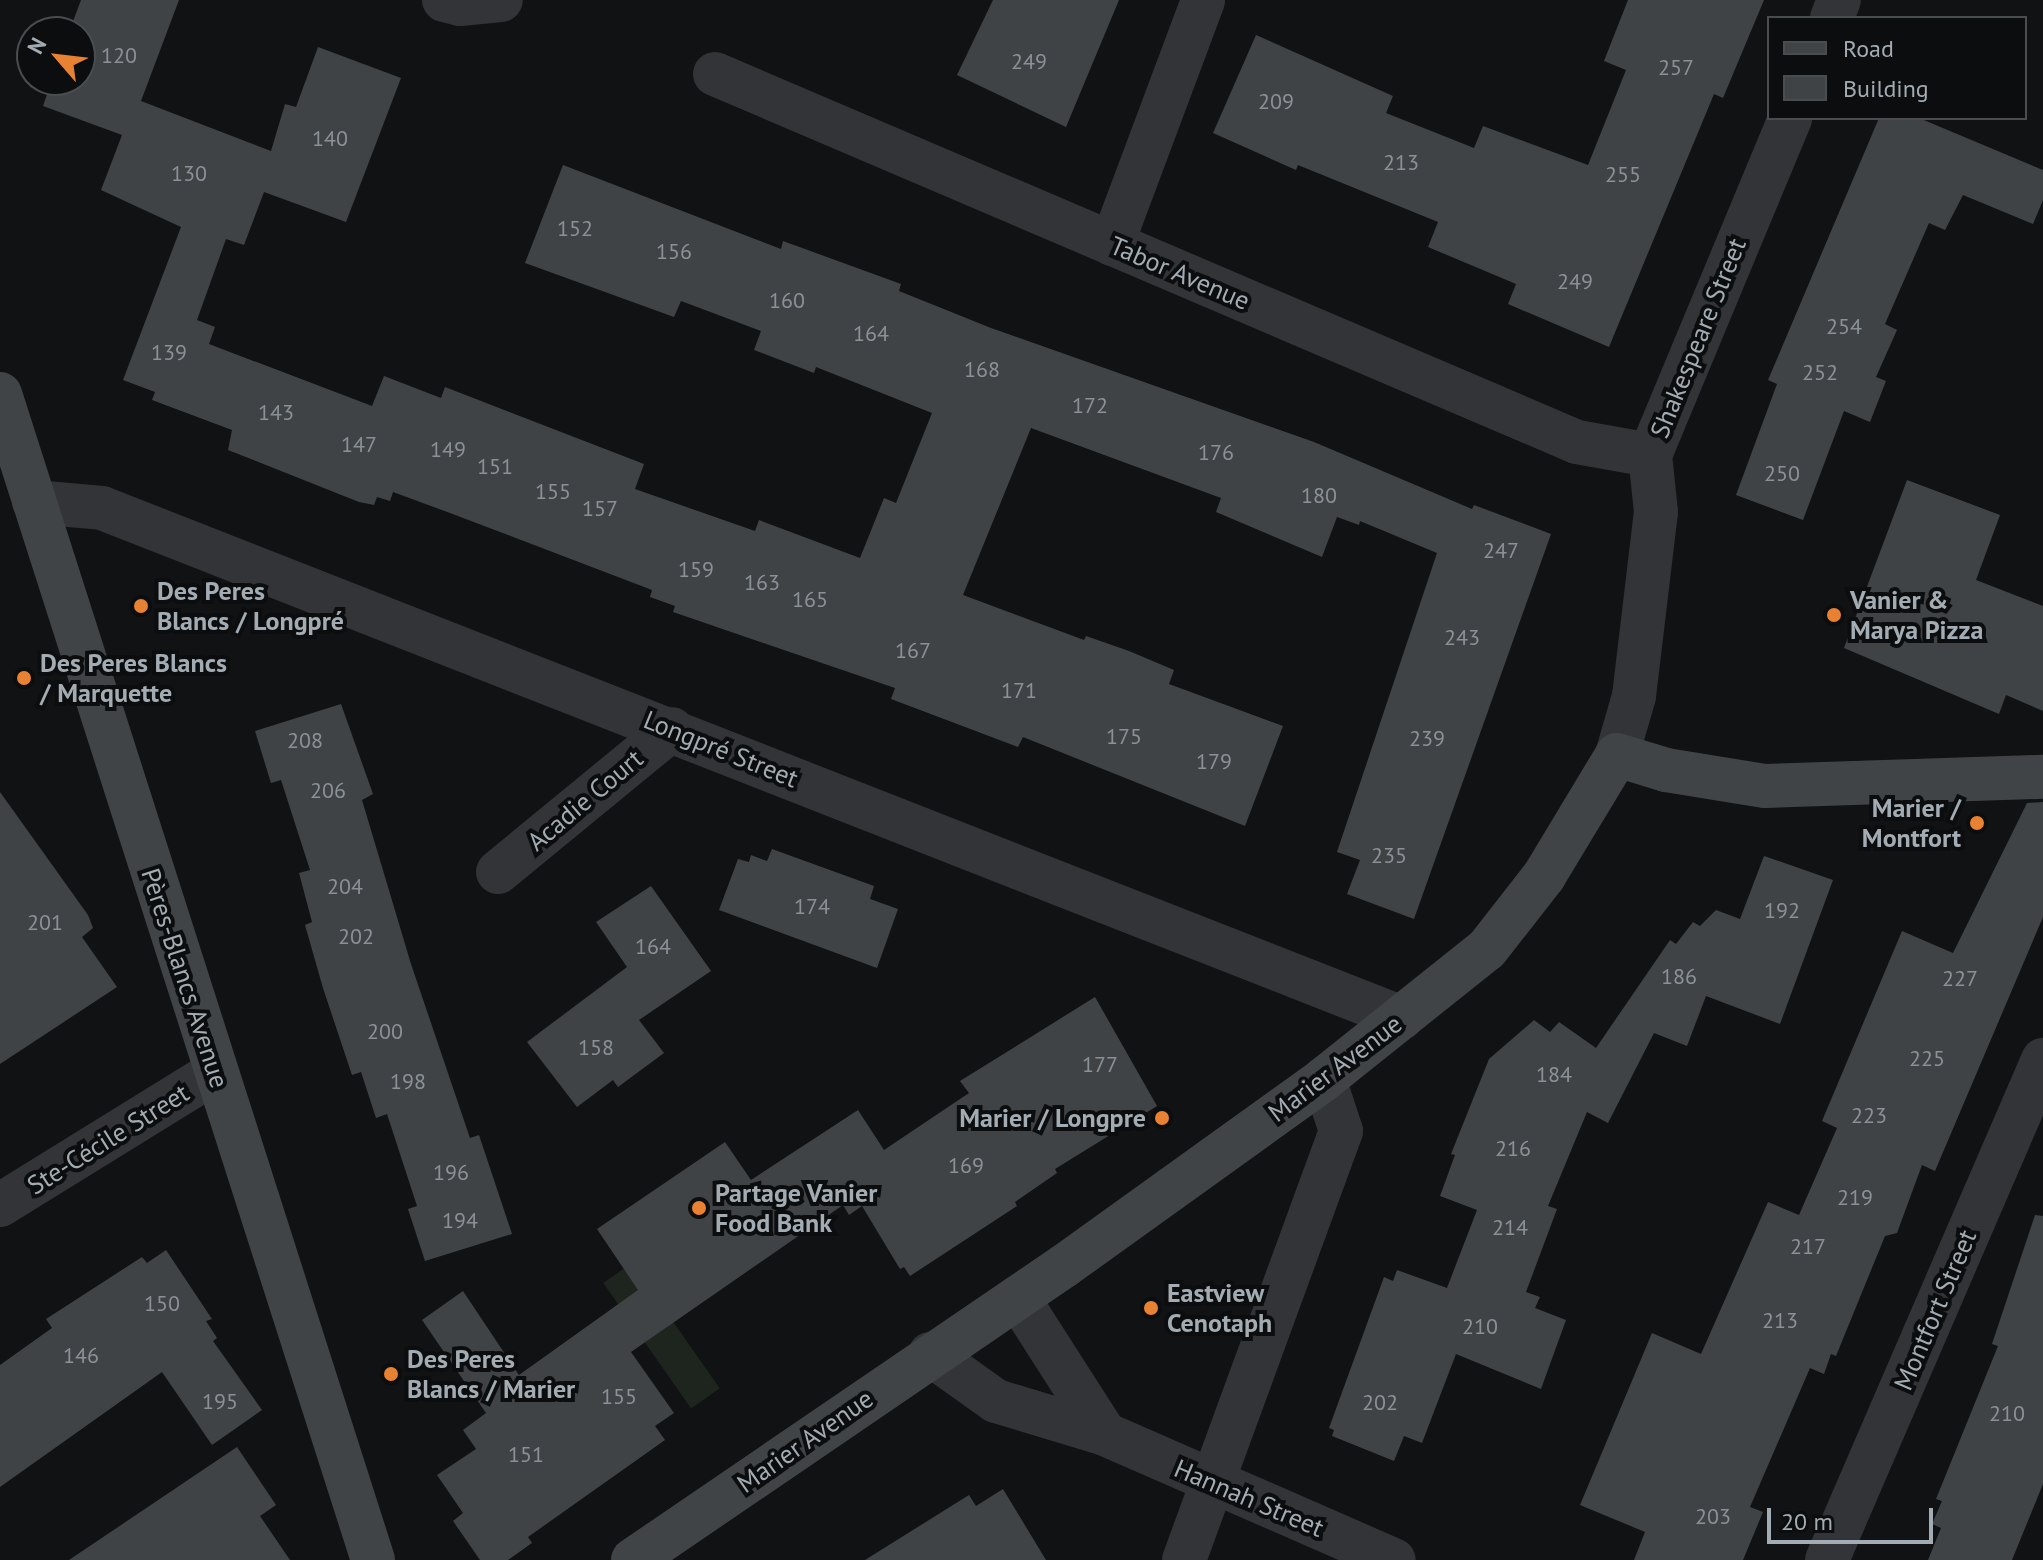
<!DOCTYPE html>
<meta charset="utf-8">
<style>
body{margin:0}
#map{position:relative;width:2043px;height:1560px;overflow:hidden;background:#111213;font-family:"PT Sans",sans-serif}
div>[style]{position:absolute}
.green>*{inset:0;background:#1e251e;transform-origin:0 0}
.building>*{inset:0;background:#404346}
.street>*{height:44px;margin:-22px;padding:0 22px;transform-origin:22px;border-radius:22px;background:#333438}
.secondary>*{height:44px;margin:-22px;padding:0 22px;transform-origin:22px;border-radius:22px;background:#414447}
.dots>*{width:22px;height:22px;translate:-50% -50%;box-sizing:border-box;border:4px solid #0c0d0e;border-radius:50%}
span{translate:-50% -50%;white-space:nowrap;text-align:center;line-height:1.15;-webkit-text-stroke:8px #0c0d0e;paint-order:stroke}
.number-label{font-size:22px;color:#8a9298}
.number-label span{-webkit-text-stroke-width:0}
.street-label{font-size:26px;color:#a3acb3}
.poi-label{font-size:26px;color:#a3acb3;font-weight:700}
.left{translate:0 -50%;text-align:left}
.right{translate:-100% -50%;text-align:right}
.legend{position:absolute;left:1767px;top:16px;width:260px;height:104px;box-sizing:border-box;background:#0c0d0e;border:2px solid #484d50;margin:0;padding:10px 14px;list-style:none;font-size:24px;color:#a3acb3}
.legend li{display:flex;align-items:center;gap:16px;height:40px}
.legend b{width:40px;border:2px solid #484d50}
.north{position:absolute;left:16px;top:16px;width:80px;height:80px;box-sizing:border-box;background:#0c0d0e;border:2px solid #484d50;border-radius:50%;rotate:298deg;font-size:22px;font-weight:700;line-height:32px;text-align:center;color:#a3acb3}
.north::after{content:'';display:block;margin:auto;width:28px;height:36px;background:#e98133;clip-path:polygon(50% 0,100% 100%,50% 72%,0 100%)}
.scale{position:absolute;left:1767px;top:1508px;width:166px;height:36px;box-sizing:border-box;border:4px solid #a3acb3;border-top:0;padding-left:10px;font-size:24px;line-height:28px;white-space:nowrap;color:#a3acb3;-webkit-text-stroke:6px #0c0d0e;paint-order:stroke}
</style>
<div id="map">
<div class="green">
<div style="left:632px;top:1263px;width:153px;height:35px;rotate:55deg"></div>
</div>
<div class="building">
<div style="clip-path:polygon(81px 0,179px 0,141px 101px,271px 151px,285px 104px,296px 107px,318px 47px,401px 78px,346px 222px,264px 192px,244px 245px,226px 239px,197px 320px,215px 327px,209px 344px,372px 406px,384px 376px,441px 398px,445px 387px,644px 464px,635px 489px,755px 531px,759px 520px,860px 558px,884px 498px,896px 503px,932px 413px,816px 367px,814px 373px,754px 350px,761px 331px,681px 301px,674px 317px,525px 263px,563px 165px,781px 249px,783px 241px,901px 284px,899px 291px,991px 328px,1314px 442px,1472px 509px,1474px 505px,1551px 534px,1414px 919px,1347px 894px,1360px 860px,1337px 852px,1437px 553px,1360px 521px,1359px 525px,1337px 517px,1322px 557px,1216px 512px,1221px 498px,1031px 428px,963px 595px,1084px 640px,1086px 636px,1129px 651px,1174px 670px,1169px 684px,1283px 726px,1245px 826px,1023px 737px,1018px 747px,891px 699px,895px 688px,673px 612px,675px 606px,650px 597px,652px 590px,450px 513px,393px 492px,390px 501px,377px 497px,374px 505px,359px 502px,228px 450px,232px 430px,152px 400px,155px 392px,123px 380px,181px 227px,101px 190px,122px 135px,43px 106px,52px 80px,80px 80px,80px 32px,69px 32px)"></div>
<div style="clip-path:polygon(993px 0,1119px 0,1066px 127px,957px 75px)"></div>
<div style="clip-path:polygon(1628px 0,1764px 0,1723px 98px,1714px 94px,1609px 347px,1508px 304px,1516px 284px,1428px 247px,1438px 222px,1298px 165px,1296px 170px,1213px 133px,1256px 35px,1393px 96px,1386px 113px,1474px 148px,1483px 126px,1588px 165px,1626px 70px,1604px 61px)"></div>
<div style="clip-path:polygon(1879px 118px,1919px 118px,2043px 170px,2043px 200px,2033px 224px,1963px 195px,1945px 230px,1929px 223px,1885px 324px,1897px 330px,1876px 377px,1886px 381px,1870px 422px,1844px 411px,1803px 520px,1736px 495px,1777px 384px,1768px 380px)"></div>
<div style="clip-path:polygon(1907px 480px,2000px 515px,1976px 580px,2043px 606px,2043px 711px,2006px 695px,1999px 714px,1844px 648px)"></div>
<div style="clip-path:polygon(341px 704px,373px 794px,362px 800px,411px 964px,470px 1138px,479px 1135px,512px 1234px,425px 1261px,408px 1209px,417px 1206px,387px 1114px,376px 1118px,361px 1072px,352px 1075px,323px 988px,305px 925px,312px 922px,299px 873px,310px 870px,281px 780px,271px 783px,255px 731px)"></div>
<div style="clip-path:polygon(0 792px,88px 915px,93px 928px,82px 937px,117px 987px,0 1064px)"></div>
<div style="clip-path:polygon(2043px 802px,2043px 917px,1935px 1171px,1922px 1165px,1897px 1233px,1885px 1236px,1836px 1356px,1831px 1354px,1824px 1374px,1810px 1368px,1750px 1507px,1763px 1512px,1743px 1560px,1634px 1560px,1645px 1532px,1580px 1505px,1652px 1333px,1701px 1354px,1768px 1202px,1799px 1215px,1837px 1128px,1822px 1121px,1902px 931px,1953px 953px,2027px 803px)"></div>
<div style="clip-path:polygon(772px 849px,874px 886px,870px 899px,898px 909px,877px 968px,719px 910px,738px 859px,749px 862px,751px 855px,767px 861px)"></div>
<div style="clip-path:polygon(1764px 856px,1833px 880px,1780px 1024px,1706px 996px,1687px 1046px,1654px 1033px,1608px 1123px,1587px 1112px,1548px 1206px,1557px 1209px,1526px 1292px,1540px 1297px,1535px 1308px,1566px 1320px,1541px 1389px,1456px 1354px,1422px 1443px,1404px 1436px,1394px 1461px,1332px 1436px,1334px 1430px,1329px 1428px,1384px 1277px,1393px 1281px,1397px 1270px,1447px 1288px,1477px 1210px,1440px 1196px,1455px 1155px,1451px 1154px,1489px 1059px,1534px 1020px,1550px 1032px,1559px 1022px,1596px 1048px,1670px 940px,1676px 944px,1693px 922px,1700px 926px,1716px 910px,1740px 919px)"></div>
<div style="clip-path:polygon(651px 886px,711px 971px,639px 1020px,664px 1053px,618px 1087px,613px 1080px,577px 1107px,527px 1042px,627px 967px,596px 922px)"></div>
<div style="clip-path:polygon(1095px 997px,1157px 1106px,1055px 1169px,1057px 1173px,1015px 1202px,1017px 1206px,910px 1276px,904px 1267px,900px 1269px,862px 1206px,849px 1215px,843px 1205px,631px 1352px,674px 1413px,655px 1426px,665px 1440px,528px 1537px,532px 1543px,508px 1560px,480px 1560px,453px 1521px,463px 1513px,437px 1475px,476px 1449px,463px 1430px,486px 1413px,422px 1320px,463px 1291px,519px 1375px,638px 1290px,597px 1229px,725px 1142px,751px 1180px,858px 1110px,884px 1150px,969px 1093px,960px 1081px)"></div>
<div style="clip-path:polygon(2035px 1215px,2043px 1216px,2043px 1484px,2012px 1560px,1928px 1560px,1941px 1528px,1932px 1524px,1942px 1501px,1936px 1499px,1998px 1346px,1992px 1344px)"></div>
<div style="clip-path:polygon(166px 1250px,212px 1319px,206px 1321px,217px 1338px,213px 1341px,262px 1410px,212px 1445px,162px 1372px,0 1487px,0 1365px,52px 1328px,46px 1319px,142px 1257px,147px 1263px)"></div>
<div style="clip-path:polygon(237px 1447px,276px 1505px,260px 1516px,290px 1560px,69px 1560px)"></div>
<div style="clip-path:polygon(1003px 1489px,1046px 1560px,865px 1560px,969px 1495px,976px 1506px)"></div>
</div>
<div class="street">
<div style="left:444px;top:0;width:16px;rotate:14deg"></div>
<div style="left:460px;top:4px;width:41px;rotate:-5.6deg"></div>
<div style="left:1832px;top:18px;width:19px;rotate:-69deg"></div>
<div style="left:715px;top:74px;width:937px;rotate:23.12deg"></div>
<div style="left:1577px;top:442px;width:74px;rotate:10.1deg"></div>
<div style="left:1112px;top:244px;width:260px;rotate:-69.5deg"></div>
<div style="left:34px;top:502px;width:68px;rotate:5deg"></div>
<div style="left:102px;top:508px;width:1396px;rotate:21.42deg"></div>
<div style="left:1617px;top:755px;width:61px;rotate:-73.9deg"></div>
<div style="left:1634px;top:696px;width:185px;rotate:-83.2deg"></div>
<div style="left:1656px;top:512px;width:57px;rotate:-96deg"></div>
<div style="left:1650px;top:455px;width:365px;rotate:-67.4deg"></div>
<div style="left:498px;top:872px;width:225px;rotate:-39.4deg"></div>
<div style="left:0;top:1205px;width:253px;rotate:-31.7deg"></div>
<div style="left:1018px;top:1298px;width:161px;rotate:57.4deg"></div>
<div style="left:930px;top:1354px;width:81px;rotate:35.5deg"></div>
<div style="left:996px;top:1401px;width:114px;rotate:16.8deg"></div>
<div style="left:1105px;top:1434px;width:315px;rotate:23.6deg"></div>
<div style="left:1184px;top:1560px;width:457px;rotate:-69.9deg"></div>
<div style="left:1341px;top:1131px;width:55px;rotate:-108.1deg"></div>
<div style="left:1827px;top:1560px;width:545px;rotate:-66.64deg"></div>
</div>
<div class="secondary">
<div style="left:0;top:394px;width:1224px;rotate:72.26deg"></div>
<div style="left:633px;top:1560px;width:522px;rotate:-34.3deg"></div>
<div style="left:1064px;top:1266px;width:320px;rotate:-35.7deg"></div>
<div style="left:1324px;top:1079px;width:208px;rotate:-38.6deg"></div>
<div style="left:1487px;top:949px;width:93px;rotate:-52deg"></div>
<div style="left:1544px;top:876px;width:141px;rotate:-58.9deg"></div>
<div style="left:1617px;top:755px;width:51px;rotate:17deg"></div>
<div style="left:1666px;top:770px;width:100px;rotate:9.2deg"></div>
<div style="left:1765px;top:786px;width:278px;rotate:-1.9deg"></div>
</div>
<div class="dots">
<div style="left:141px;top:606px;background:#e98133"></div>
<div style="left:1834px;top:615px;background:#e98133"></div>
<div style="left:24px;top:678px;background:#e98133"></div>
<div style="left:1977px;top:823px;background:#e98133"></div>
<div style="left:1162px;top:1118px;background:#e98133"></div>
<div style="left:699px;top:1208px;background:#e98133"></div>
<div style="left:1151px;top:1308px;background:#e98133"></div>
<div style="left:391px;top:1374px;background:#e98133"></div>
</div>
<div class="number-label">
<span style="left:119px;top:56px">120</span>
<span style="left:1029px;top:62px">249</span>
<span style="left:1676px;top:68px">257</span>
<span style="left:1276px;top:102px">209</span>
<span style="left:330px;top:139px">140</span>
<span style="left:1401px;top:163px">213</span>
<span style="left:189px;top:174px">130</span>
<span style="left:1623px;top:175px">255</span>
<span style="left:575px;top:229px">152</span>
<span style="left:674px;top:252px">156</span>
<span style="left:1575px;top:282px">249</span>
<span style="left:787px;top:301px">160</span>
<span style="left:1844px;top:327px">254</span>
<span style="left:871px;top:334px">164</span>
<span style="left:169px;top:353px">139</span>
<span style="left:982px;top:370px">168</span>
<span style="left:1820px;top:373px">252</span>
<span style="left:1090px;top:406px">172</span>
<span style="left:276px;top:413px">143</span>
<span style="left:359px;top:445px">147</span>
<span style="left:448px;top:450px">149</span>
<span style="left:1216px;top:453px">176</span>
<span style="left:495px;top:467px">151</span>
<span style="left:1782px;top:474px">250</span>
<span style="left:553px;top:492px">155</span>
<span style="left:1319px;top:496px">180</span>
<span style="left:600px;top:509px">157</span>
<span style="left:1501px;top:551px">247</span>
<span style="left:696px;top:570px">159</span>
<span style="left:762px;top:583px">163</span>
<span style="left:810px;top:600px">165</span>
<span style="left:1462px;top:638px">243</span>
<span style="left:913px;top:651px">167</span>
<span style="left:1019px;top:691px">171</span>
<span style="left:1124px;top:737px">175</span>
<span style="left:1427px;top:739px">239</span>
<span style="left:305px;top:741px">208</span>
<span style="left:1214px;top:762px">179</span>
<span style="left:328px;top:791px">206</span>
<span style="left:1389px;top:856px">235</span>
<span style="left:345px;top:887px">204</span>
<span style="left:812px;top:907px">174</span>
<span style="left:1782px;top:911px">192</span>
<span style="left:45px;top:923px">201</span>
<span style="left:356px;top:937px">202</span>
<span style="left:653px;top:947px">164</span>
<span style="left:1679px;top:977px">186</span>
<span style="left:1960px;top:979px">227</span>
<span style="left:385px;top:1032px">200</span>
<span style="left:596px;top:1048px">158</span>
<span style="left:1927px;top:1059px">225</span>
<span style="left:1100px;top:1065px">177</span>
<span style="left:1554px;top:1075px">184</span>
<span style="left:408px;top:1082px">198</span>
<span style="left:1869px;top:1116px">223</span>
<span style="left:1513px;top:1149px">216</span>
<span style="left:966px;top:1166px">169</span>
<span style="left:451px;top:1173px">196</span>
<span style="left:1855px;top:1198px">219</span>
<span style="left:460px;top:1221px">194</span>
<span style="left:1510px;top:1228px">214</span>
<span style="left:1808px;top:1247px">217</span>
<span style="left:162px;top:1304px">150</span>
<span style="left:1780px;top:1321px">213</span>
<span style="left:1480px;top:1327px">210</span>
<span style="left:81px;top:1356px">146</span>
<span style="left:619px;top:1397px">155</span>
<span style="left:220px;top:1402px">195</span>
<span style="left:1380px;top:1403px">202</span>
<span style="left:2007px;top:1414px">210</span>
<span style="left:526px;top:1455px">151</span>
<span style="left:1713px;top:1517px">203</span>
</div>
<div class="street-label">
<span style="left:1180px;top:273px;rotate:23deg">Tabor Avenue</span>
<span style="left:1698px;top:338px;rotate:-68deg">Shakespeare Street</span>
<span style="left:721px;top:749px;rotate:22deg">Longpré Street</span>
<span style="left:585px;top:800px;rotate:-40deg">Acadie Court</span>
<span style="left:185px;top:978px;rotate:72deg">Pères-Blancs Avenue</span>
<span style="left:1335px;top:1068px;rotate:-37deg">Marier Avenue</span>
<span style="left:108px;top:1139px;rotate:-32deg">Ste-Cécile Street</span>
<span style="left:1935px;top:1310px;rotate:-67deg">Montfort Street</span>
<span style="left:805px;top:1441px;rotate:-35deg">Marier Avenue</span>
<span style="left:1249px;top:1498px;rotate:23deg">Hannah Street</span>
</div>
<div class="poi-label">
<span class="left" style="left:157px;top:606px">Des Peres<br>Blancs / Longpré</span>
<span class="left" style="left:1850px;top:615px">Vanier &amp;<br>Marya Pizza</span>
<span class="left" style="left:40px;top:678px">Des Peres Blancs<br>/ Marquette</span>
<span class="right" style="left:1961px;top:823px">Marier /<br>Montfort</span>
<span class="right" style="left:1146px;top:1118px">Marier / Longpre</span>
<span class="left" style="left:715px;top:1208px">Partage Vanier<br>Food Bank</span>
<span class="left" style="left:1167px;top:1308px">Eastview<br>Cenotaph</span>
<span class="left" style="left:407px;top:1374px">Des Peres<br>Blancs / Marier</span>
</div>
<ul class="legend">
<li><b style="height:10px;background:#414447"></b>Road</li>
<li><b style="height:22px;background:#404346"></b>Building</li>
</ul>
<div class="north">N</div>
<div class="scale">20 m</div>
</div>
